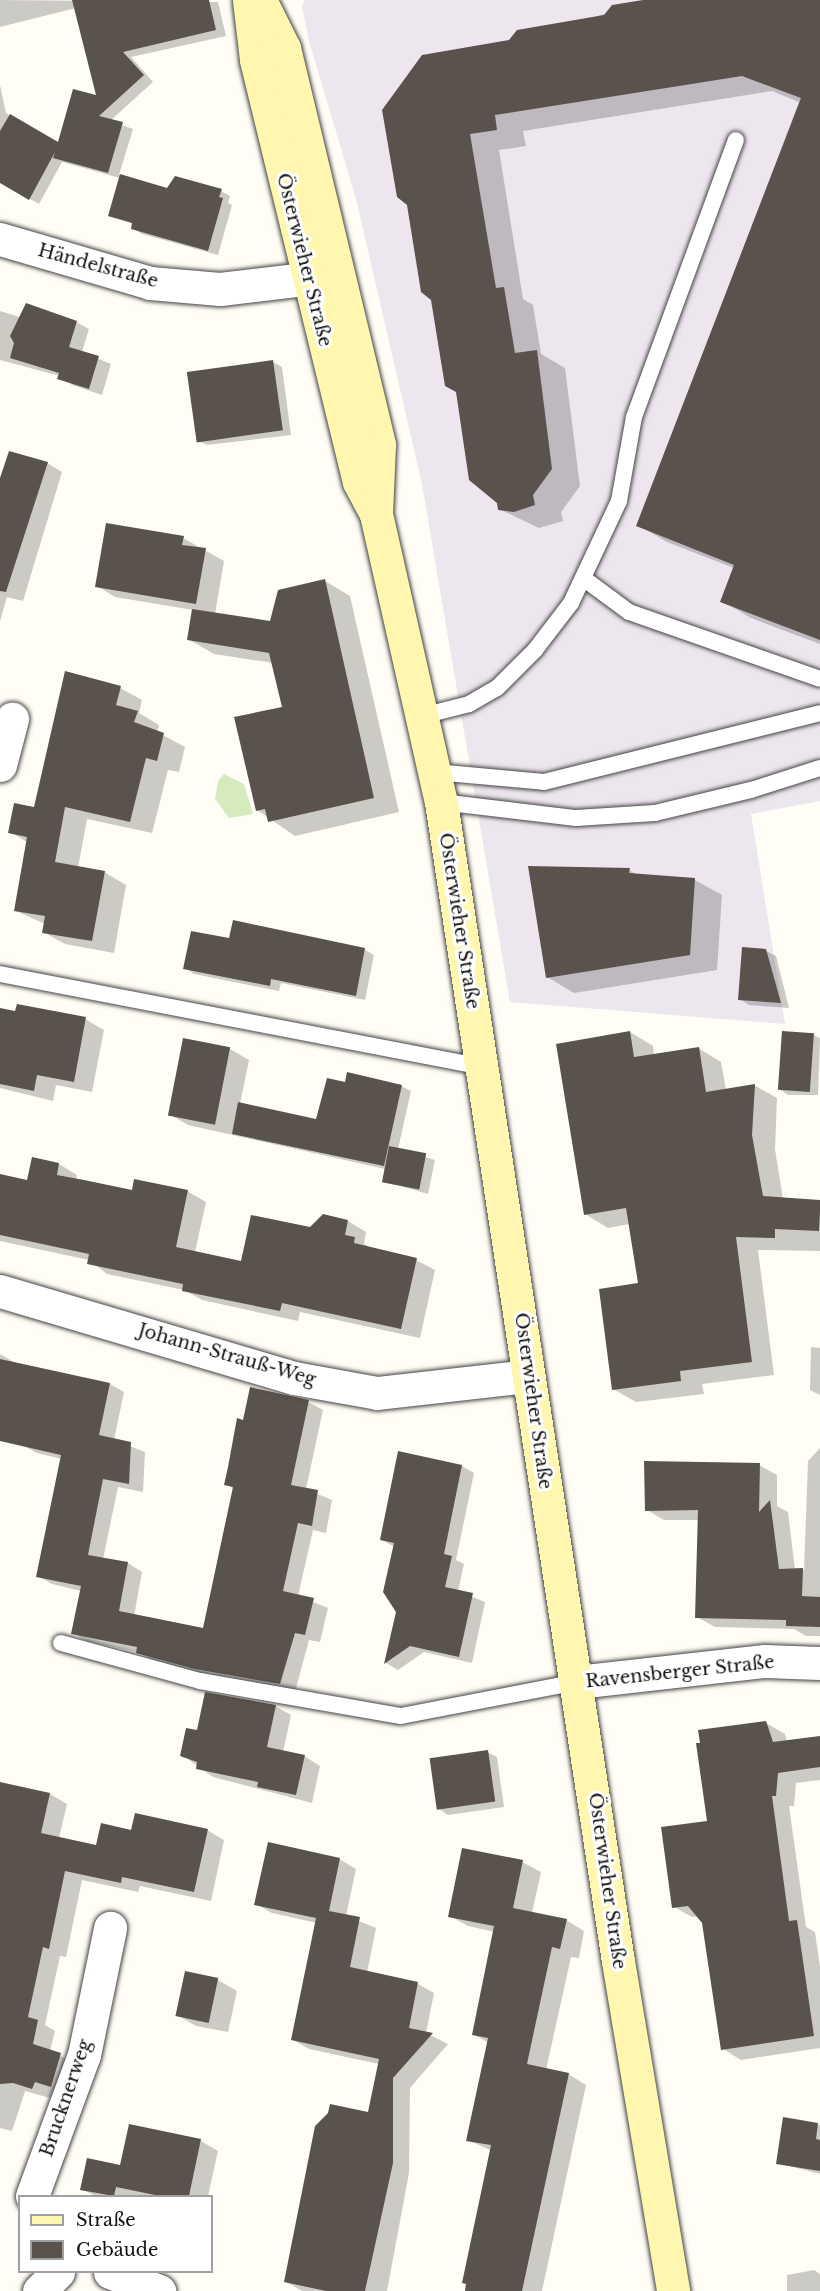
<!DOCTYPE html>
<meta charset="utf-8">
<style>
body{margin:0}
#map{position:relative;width:820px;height:2291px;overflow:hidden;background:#fffdf5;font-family:"Libre Baskerville",serif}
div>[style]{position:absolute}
.industrial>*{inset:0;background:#eee6ef}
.green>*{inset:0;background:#d5ebbd}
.shadow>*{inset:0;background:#0003}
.building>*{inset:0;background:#5a524d;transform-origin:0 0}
.roads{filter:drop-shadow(0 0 2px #444) drop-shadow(0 0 2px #444)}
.lane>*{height:16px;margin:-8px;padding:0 8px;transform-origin:8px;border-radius:8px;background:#fff}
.street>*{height:33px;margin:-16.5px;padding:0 16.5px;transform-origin:16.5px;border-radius:16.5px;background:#fff}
.secondary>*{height:33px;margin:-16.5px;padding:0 16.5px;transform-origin:16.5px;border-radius:16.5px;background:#fff6b0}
span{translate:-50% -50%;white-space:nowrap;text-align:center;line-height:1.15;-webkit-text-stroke:6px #fff;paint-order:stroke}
.street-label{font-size:18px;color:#111}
.legend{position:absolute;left:18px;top:2195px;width:195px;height:78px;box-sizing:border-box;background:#fff;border:2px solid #a0a0a0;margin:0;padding:8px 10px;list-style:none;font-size:18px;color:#111}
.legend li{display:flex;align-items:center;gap:12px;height:30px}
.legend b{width:30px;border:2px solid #a0a0a0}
</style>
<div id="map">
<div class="industrial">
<div style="clip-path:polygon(305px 0,820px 0,820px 801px,751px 814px,785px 1024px,510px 1002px,422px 484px,356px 199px,309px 41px,302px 7px)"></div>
</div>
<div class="green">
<div style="clip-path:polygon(224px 774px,244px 784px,253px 814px,229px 818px,215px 799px,218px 781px)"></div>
</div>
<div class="shadow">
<div style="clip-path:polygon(0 0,218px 2px,226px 36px,131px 57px,153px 82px,110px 121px,133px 129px,119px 175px,168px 189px,221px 191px,230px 196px,228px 203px,232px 205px,218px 255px,142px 234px,133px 228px,134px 224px,110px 215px,120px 178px,62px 162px,39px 204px,0 182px,0 85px,6px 113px,59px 144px,98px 98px,76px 8px,0 27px)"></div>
<div style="clip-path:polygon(652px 0,820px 0,820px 644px,751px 618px,722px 601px,734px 568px,667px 542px,638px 525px,799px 102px,772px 91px,523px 131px,526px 146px,499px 150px,523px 299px,533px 305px,541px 354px,565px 368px,580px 486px,561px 512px,563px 521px,539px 528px,499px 509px,457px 391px,432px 299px,408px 205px,510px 42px)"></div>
<div style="clip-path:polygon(0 311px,23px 318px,76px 322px,89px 329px,82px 352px,111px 364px,102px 395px,72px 385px,60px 376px,0 360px)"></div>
<div style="clip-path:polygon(273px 362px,282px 367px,291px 435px,207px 445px,197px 440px)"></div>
<div style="clip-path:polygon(47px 463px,62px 472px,23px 601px,7px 597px,0 621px,0 484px)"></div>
<div style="clip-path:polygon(183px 538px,224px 561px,215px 614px,271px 623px,325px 581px,350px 596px,399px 812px,295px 836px,257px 810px,284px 708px,273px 663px,214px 654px,188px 639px,193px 610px,115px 597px,97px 586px)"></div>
<div style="clip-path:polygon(120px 688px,142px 700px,139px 713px,159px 725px,157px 732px,185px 747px,179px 772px,168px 770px,152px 833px,87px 819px,78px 868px,104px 872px,126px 885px,114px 953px,65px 944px,43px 932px,45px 924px,16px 911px,27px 842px,10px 832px,35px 809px)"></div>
<div style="clip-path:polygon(629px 870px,639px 876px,695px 880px,722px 895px,717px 970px,574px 993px,547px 977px)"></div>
<div style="clip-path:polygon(234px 922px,365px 950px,374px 955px,365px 1000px,281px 983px,279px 991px,194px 974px,185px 968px,230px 940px)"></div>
<div style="clip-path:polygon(766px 951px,776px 956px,789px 1008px,749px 1005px,740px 999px)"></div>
<div style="clip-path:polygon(0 1011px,85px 1019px,104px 1030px,92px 1092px,56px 1085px,53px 1101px,0 1088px)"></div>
<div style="clip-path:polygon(630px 1032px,653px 1046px,654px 1056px,698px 1048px,721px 1062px,726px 1090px,754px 1085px,777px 1098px,775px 1149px,783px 1199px,820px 1201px,820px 1251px,758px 1250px,774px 1375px,702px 1384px,704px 1394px,636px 1402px,613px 1389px,639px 1285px,630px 1224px,608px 1228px,585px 1214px)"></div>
<div style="clip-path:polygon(813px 1035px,820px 1038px,818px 1095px,788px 1095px,779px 1089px)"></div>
<div style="clip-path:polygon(184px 1039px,230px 1049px,249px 1060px,240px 1104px,318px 1121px,346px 1084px,401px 1086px,411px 1091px,398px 1149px,435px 1160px,428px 1194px,383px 1181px,385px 1169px,188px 1125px,169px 1114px)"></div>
<div style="clip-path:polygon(59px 1164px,77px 1175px,76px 1180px,133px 1192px,187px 1191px,206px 1202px,195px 1252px,243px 1263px,310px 1229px,323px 1216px,348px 1221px,366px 1232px,364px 1244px,373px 1249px,416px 1260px,435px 1270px,420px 1338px,300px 1312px,298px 1321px,202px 1300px,184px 1290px,107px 1274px,89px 1260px,0 1241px,0 1176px,28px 1182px)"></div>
<div style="clip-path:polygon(811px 1347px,820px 1348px,820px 1395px,810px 1390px)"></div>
<div style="clip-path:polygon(0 1354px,19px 1365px,110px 1384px,124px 1392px,114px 1440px,145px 1452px,143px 1492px,118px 1487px,103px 1559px,128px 1563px,142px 1572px,134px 1616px,204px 1630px,234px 1489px,226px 1484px,244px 1421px,308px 1402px,323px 1410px,306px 1489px,332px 1500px,326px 1533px,313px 1530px,298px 1596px,328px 1608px,320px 1642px,309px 1640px,295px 1692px,211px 1676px,153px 1660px,137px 1652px,87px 1641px,73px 1633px,81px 1591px,52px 1584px,38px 1576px,62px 1459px,37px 1453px,22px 1445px,0 1393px)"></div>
<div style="clip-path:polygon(820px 1448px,820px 1636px,806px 1636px,794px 1629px,715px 1627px,697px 1617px,699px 1520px,664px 1520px,647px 1510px,759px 1465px,777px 1475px,777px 1506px,788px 1512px,795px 1570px,804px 1570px,808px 1461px)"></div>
<div style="clip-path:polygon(462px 1466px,474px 1473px,456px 1560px,464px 1564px,458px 1591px,485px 1602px,472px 1663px,424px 1652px,398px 1670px,386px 1663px,397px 1612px,394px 1547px,381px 1539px)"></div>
<div style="clip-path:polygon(275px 1706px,291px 1715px,283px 1752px,304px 1756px,320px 1766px,312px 1803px,213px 1777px,182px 1755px,198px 1732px)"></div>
<div style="clip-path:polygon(766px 1723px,785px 1734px,787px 1742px,820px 1737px,820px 1780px,796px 1783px,794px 1806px,789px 1806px,806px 1927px,815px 1932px,820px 1967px,820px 2048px,741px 2060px,723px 2049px,704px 1923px,699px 1916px,692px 1917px,674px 1907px,708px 1822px)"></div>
<div style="clip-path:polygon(487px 1752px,497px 1757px,504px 1807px,448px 1815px,439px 1809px)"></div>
<div style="clip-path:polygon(0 1784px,50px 1794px,67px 1804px,59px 1838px,97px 1846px,132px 1832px,207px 1830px,224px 1840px,211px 1901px,140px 1886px,138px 1892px,82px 1880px,66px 1957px,60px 1956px,45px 2025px,55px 2031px,50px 2051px,78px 2064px,69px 2096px,53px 2091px,50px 2098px,25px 2091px,12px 2131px,0 2128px)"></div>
<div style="clip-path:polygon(339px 1859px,356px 1869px,346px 1916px,376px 1928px,367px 1973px,418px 1984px,434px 1993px,426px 2033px,448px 2044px,410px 2088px,409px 2173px,387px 2291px,302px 2291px,285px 2281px,369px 2114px,379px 2064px,309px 2049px,292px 2039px,317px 1923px,272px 1913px,256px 1904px)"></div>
<div style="clip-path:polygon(522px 1862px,541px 1872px,532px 1913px,566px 1920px,584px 1931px,579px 1958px,571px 1957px,546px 2070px,568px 2074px,586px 2085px,542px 2291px,466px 2291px,492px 2151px,468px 2140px,489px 2043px,473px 2034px,495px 1932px,468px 1926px,450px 1916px)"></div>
<div style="clip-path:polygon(186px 1973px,218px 1980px,237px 1991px,228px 2032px,196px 2026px,177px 2015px)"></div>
<div style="clip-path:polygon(785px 2119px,820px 2125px,820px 2174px,778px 2163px)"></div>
<div style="clip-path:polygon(130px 2125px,201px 2141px,218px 2151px,208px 2196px,95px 2196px,82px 2189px,121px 2167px)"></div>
<div style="clip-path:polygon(814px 2270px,820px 2274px,820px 2291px,787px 2291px,787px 2275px)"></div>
</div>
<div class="building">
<div style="clip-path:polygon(72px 0,209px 0,216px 30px,123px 52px,144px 75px,99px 116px,123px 122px,108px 173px,53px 158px,55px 152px,29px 200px,0 183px,0 131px,10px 114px,58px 142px,73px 89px,96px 95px)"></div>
<div style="clip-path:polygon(643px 0,820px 0,820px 640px,720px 602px,734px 565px,636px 526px,801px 98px,742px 76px,495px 115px,497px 130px,470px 134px,496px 288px,504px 287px,515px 353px,537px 350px,552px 469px,533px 495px,535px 505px,514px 512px,498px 510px,497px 503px,469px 480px,456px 392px,445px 386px,431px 300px,421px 292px,407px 205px,397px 197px,382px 110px,422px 55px,509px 40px,517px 30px,604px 15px,612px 5px)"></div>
<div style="clip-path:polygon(120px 174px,167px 188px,175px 176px,222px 189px,219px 197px,223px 198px,208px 251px,131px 229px,132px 223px,108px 216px)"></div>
<div style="clip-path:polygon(26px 303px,77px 321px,69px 347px,99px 356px,89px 389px,57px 379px,59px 373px,10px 358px,14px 343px,10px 336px)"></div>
<div style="left:273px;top:360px;width:71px;height:87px;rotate:82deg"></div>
<div style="clip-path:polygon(9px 451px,48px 462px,6px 592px,0 591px,0 478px)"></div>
<div style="clip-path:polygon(106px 523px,184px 536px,182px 545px,206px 548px,196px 604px,95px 587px)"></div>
<div style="clip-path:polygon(325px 579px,374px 798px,268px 822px,265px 809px,256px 811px,234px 717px,282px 707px,269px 653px,187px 640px,192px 609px,270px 621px,278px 590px)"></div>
<div style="clip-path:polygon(65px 671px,121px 686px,116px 705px,138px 711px,134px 722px,164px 733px,157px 761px,146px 758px,130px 822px,65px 807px,55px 862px,105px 871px,92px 941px,42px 933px,45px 916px,14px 911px,27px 837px,8px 833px,14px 803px,34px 807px)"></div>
<div style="clip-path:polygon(528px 866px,630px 868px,629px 873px,695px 878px,690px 955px,546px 978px)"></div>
<div style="clip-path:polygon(233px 920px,365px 948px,356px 996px,271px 979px,270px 986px,183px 969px,191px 931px,229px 938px)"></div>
<div style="clip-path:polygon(742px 947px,766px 949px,781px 1003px,738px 1000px)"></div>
<div style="clip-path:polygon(17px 1004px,86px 1017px,74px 1082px,37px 1075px,34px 1091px,0 1084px,0 1008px,15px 1011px)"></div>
<div style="clip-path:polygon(630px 1031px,634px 1057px,699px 1047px,706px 1092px,755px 1084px,752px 1135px,763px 1196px,820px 1200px,820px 1211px,819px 1231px,775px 1229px,775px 1238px,736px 1237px,752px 1362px,680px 1371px,681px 1381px,612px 1390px,599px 1289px,638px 1283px,626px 1208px,584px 1215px,556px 1044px)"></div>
<div style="left:782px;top:1031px;width:32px;height:59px;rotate:4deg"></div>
<div style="left:183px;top:1038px;width:48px;height:79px;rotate:11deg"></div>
<div style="clip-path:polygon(347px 1072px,402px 1085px,384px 1166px,232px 1134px,238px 1102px,316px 1119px,327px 1078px,345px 1082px)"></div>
<div style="left:389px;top:1146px;width:38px;height:37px;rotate:11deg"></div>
<div style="clip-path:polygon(32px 1157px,59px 1163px,57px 1175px,84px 1180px,132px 1190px,134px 1179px,188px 1190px,176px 1247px,241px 1261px,251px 1215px,310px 1227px,323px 1214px,348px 1220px,345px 1235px,355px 1237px,354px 1243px,417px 1258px,401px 1329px,282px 1303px,280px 1311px,182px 1291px,183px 1284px,87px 1264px,89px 1254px,0 1235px,0 1174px,27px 1180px)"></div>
<div style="clip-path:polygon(0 1359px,110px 1383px,99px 1435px,131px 1442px,129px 1484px,103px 1479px,88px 1555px,128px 1562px,119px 1611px,203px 1628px,233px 1487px,224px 1485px,228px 1467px,237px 1418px,243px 1420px,250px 1387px,309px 1400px,291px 1485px,318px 1490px,312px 1526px,298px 1523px,283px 1591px,314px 1598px,305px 1635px,295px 1633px,280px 1684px,195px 1669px,136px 1653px,137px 1647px,71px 1634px,81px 1586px,36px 1577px,61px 1455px,0 1441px)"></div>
<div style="clip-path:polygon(398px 1451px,462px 1465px,444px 1554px,452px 1556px,445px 1587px,473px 1593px,459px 1657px,410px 1646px,384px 1664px,396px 1612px,383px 1592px,394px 1543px,380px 1540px)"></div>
<div style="clip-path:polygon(644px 1461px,760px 1463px,759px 1512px,770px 1500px,779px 1569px,803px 1568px,802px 1596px,820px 1597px,820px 1627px,786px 1626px,786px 1620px,695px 1618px,698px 1510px,645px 1511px)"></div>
<div style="clip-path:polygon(205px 1692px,276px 1705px,267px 1747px,305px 1755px,296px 1795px,257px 1787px,258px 1782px,196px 1769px,197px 1762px,180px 1756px,186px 1728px,197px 1730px)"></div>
<div style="clip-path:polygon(766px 1721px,773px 1742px,820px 1736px,820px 1767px,778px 1773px,776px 1796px,772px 1796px,789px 1921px,797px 1920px,814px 2036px,721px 2050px,702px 1923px,688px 1906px,672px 1908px,661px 1827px,707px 1821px,696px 1743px,700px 1743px,698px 1730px)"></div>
<div style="left:488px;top:1750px;width:52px;height:59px;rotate:82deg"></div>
<div style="clip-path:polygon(0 1782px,50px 1793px,41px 1833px,96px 1845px,101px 1823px,131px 1830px,135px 1813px,208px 1829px,194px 1892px,122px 1877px,121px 1883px,65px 1871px,49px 1949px,43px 1947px,28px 2017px,38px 2020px,33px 2044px,61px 2053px,51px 2087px,35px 2082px,32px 2089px,13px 2083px,0 2084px)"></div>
<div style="clip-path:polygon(268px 1842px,340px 1858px,329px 1911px,360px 1917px,350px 1967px,418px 1982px,409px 2028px,433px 2033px,393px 2078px,393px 2163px,365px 2291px,326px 2291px,284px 2282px,315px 2126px,328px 2113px,330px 2104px,368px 2112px,379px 2059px,291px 2040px,316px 1918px,254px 1905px)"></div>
<div style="clip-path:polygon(462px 1848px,523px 1860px,513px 1908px,567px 1919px,560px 1949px,552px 1947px,527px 2064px,569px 2073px,522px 2291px,465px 2291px,466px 2284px,462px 2283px,491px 2145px,466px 2141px,488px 2038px,472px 2035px,494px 1926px,448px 1917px)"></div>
<div style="left:185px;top:1971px;width:34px;height:46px;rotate:12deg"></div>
<div style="clip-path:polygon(783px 2117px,818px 2123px,816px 2139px,820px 2140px,820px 2171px,776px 2164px)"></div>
<div style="clip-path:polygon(129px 2124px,201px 2139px,189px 2196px,160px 2196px,116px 2187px,114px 2196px,80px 2190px,87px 2158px,120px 2165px)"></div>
</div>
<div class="roads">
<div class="lane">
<div style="left:583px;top:578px;width:57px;rotate:36.5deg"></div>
<div style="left:629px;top:612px;width:202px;rotate:19.3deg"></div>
<div style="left:422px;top:716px;width:49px;rotate:-14.3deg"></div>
<div style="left:469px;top:704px;width:32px;rotate:-30deg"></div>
<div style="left:497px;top:688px;width:54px;rotate:-45deg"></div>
<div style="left:535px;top:650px;width:59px;rotate:-52.5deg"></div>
<div style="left:571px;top:603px;width:113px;rotate:-64.8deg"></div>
<div style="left:619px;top:501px;width:85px;rotate:-79.9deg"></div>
<div style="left:634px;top:417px;width:295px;rotate:-69.8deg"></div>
<div style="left:435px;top:772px;width:109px;rotate:5.2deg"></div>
<div style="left:544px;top:782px;width:284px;rotate:-14deg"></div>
<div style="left:441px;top:802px;width:136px;rotate:6.8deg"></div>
<div style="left:576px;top:818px;width:79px;rotate:-3.6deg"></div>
<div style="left:655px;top:813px;width:99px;rotate:-13.5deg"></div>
<div style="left:751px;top:790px;width:72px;rotate:-17.7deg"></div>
<div style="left:0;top:974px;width:490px;rotate:10.9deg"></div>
<div style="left:61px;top:1643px;width:144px;rotate:15.3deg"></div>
<div style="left:200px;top:1681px;width:204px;rotate:9.9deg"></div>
<div style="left:401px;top:1716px;width:179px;rotate:-10.9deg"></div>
</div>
<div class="street">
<div style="left:0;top:239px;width:156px;rotate:16.3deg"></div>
<div style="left:150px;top:283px;width:70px;rotate:4.9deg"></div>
<div style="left:220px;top:289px;width:118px;rotate:-6.8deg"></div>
<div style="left:0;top:765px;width:48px;rotate:-75.4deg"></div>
<div style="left:0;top:1291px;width:307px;rotate:16.5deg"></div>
<div style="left:294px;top:1378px;width:84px;rotate:10.2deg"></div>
<div style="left:377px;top:1393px;width:152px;rotate:-6.4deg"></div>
<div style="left:577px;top:1682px;width:189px;rotate:-6.4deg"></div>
<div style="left:765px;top:1661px;width:55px;rotate:2.1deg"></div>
<div style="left:32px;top:2196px;width:150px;rotate:-69.8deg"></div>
<div style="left:84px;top:2055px;width:130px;rotate:-78.4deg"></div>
<div style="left:110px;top:2272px;width:53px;rotate:21.2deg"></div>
<div style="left:39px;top:2291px;width:27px;rotate:-45deg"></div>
</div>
<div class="secondary">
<div style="left:249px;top:0;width:60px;rotate:83.3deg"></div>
<div style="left:256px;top:60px;width:173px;rotate:76.3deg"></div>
<div style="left:297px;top:228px;width:261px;rotate:76.3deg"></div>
<div style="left:359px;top:482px;width:36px;rotate:62deg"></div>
<div style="left:376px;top:514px;width:295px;rotate:77.3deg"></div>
<div style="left:441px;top:802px;width:1172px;rotate:81.32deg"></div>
<div style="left:618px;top:1961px;width:335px;rotate:80.5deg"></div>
<div style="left:260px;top:0;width:54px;rotate:63.4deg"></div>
<div style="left:284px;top:48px;width:408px;rotate:76.5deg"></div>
<div style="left:379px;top:445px;width:69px;rotate:92.5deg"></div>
</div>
</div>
<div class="street-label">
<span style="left:304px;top:260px;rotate:76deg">Österwieher Straße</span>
<span style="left:98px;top:266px;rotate:15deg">Händelstraße</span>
<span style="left:459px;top:921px;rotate:81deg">Österwieher Straße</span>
<span style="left:227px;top:1355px;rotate:16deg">Johann-Strauß-Weg</span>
<span style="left:533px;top:1401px;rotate:82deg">Österwieher Straße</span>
<span style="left:680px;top:1672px;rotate:-6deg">Ravensberger Straße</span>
<span style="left:607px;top:1881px;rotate:82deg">Österwieher Straße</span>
<span style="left:66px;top:2098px;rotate:-71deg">Brucknerweg</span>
</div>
<ul class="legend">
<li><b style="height:8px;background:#fff6b0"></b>Straße</li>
<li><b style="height:16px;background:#5a524d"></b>Gebäude</li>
</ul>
</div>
